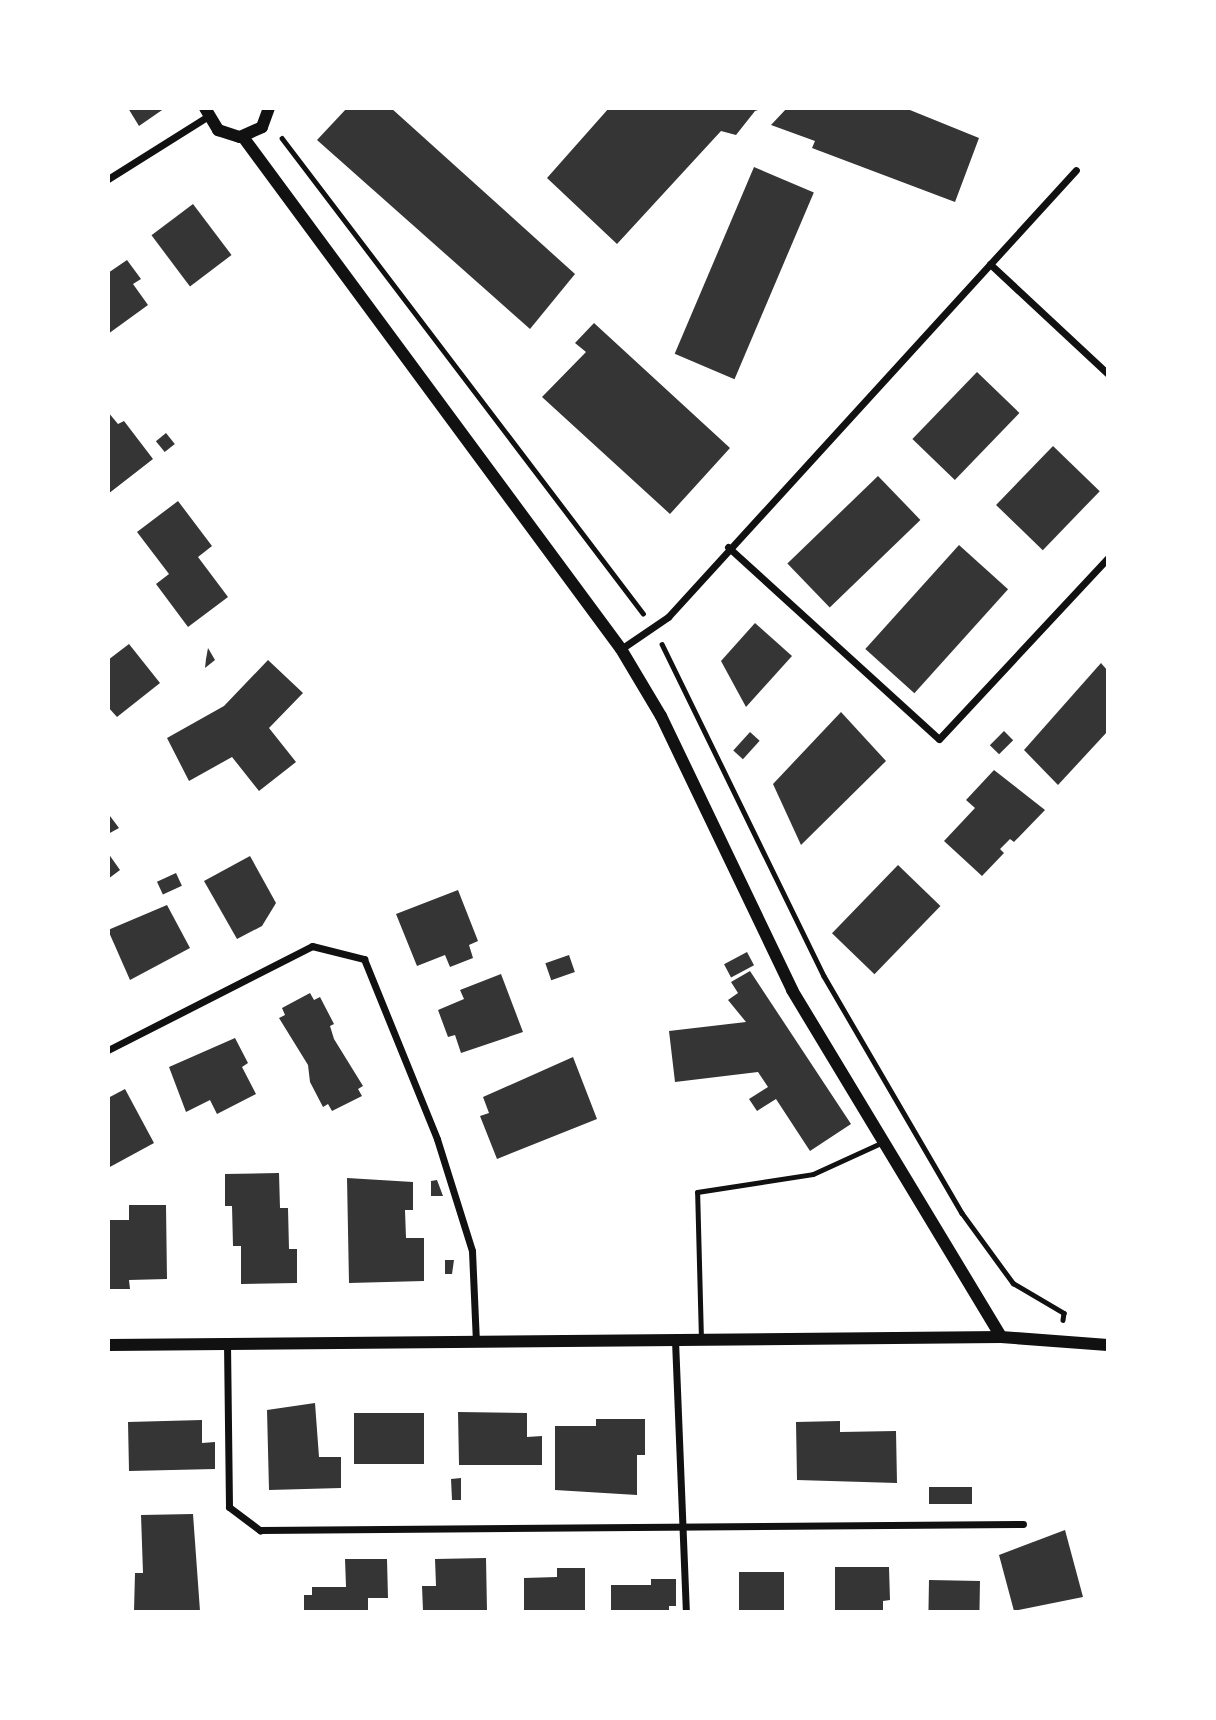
<!DOCTYPE html>
<style>
body{margin:0}
#map{position:relative;width:1216px;height:1720px;overflow:hidden;background:#fff;font-family:Roboto,sans-serif}
div>[style]{position:absolute}
.building>*{inset:0;background:#353535;transform-origin:0 0}
.path>*{height:4.5px;margin:-2.25px;padding:0 2.25px;transform-origin:2.25px;border-radius:2.25px;background:#111}
.service>*{height:5px;margin:-2.5px;padding:0 2.5px;transform-origin:2.5px;border-radius:2.5px;background:#111}
.minor>*{height:7px;margin:-3.5px;padding:0 3.5px;transform-origin:3.5px;border-radius:3.5px;background:#111}
.tertiary>*{height:12px;margin:-6px;padding:0 6px;transform-origin:6px;border-radius:6px;background:#111}
span{translate:-50% -50%;white-space:nowrap;text-align:center;line-height:1.15;-webkit-text-stroke:7px #fff;paint-order:stroke}
.frame{position:absolute;inset:0;border:110px solid #fff;pointer-events:none}
</style>
<div id="map">
<div class="building">
<div style="clip-path:polygon(128px 108px,165px 108px,139px 126px)"></div>
<div style="clip-path:polygon(347px 108px,391px 108px,575px 274px,530px 329px,317px 140px)"></div>
<div style="clip-path:polygon(609px 108px,764px 108px,755px 111px,736px 135px,721px 131px,617px 244px,547px 178px)"></div>
<div style="clip-path:polygon(787px 108px,905px 108px,979px 138px,955px 202px,812px 148px,815px 141px,771px 125px)"></div>
<div style="left:754px;top:167px;width:65px;height:203px;rotate:23deg"></div>
<div style="left:193px;top:204px;width:64px;height:52px;rotate:53deg"></div>
<div style="clip-path:polygon(127px 260px,141px 279px,133px 284px,148px 305px,108px 334px,108px 273px)"></div>
<div style="clip-path:polygon(594px 323px,730px 448px,670px 514px,542px 397px,586px 352px,575px 343px)"></div>
<div style="left:977px;top:372px;width:59px;height:93px;rotate:44deg"></div>
<div style="clip-path:polygon(108px 412px,118px 424px,124px 421px,153px 459px,108px 494px)"></div>
<div style="left:166px;top:433px;width:14px;height:13px;rotate:51deg"></div>
<div style="left:1053px;top:446px;width:65px;height:82px;rotate:44deg"></div>
<div style="left:878px;top:476px;width:61px;height:126px;rotate:46deg"></div>
<div style="clip-path:polygon(178px 501px,212px 546px,198px 557px,228px 597px,188px 627px,156px 584px,169px 574px,137px 532px)"></div>
<div style="left:959px;top:545px;width:66px;height:140px;rotate:42deg"></div>
<div style="clip-path:polygon(755px 623px,792px 656px,746px 707px,721px 661px)"></div>
<div style="clip-path:polygon(129px 644px,160px 683px,117px 717px,108px 707px,108px 660px)"></div>
<div style="clip-path:polygon(208px 648px,215px 660px,205px 668px,206px 659px)"></div>
<div style="clip-path:polygon(268px 660px,303px 693px,269px 728px,296px 762px,259px 791px,232px 757px,189px 781px,167px 738px,224px 706px)"></div>
<div style="clip-path:polygon(1101px 663px,1107px 670px,1107px 732px,1058px 785px,1024px 750px)"></div>
<div style="clip-path:polygon(841px 712px,886px 761px,801px 845px,773px 784px)"></div>
<div style="left:1004px;top:731px;width:13px;height:20px;rotate:45deg"></div>
<div style="left:750px;top:732px;width:13px;height:25px;rotate:42deg"></div>
<div style="clip-path:polygon(994px 770px,1045px 810px,1014px 842px,1010px 839px,1000px 849px,1004px 853px,982px 876px,944px 841px,975px 808px,966px 800px)"></div>
<div style="clip-path:polygon(110px 816px,119px 828px,108px 834px,108px 818px)"></div>
<div style="clip-path:polygon(108px 853px,120px 870px,108px 879px)"></div>
<div style="clip-path:polygon(250px 856px,276px 903px,262px 926px,237px 939px,204px 881px)"></div>
<div style="left:898px;top:865px;width:59px;height:95px;rotate:44deg"></div>
<div style="left:176px;top:873px;width:14px;height:21px;rotate:65deg"></div>
<div style="clip-path:polygon(458px 890px,478px 941px,469px 945px,473px 958px,450px 967px,445px 955px,417px 966px,396px 914px)"></div>
<div style="clip-path:polygon(167px 905px,190px 948px,130px 980px,108px 930px)"></div>
<div style="left:747px;top:952px;width:15px;height:26px;rotate:62deg"></div>
<div style="left:569px;top:955px;width:18px;height:25px;rotate:71deg"></div>
<div style="clip-path:polygon(750px 971px,851px 1124px,810px 1151px,776px 1099px,757px 1111px,749px 1099px,768px 1087px,758px 1072px,675px 1082px,669px 1031px,746px 1022px,728px 1000px,738px 993px,731px 982px)"></div>
<div style="clip-path:polygon(501px 974px,523px 1032px,461px 1053px,455px 1035px,448px 1037px,438px 1010px,464px 999px,460px 990px)"></div>
<div style="clip-path:polygon(310px 993px,314px 1000px,320px 997px,334px 1024px,330px 1026px,334px 1039px,363px 1086px,358px 1089px,362px 1096px,332px 1111px,328px 1104px,323px 1107px,310px 1082px,308px 1065px,279px 1018px,285px 1015px,282px 1008px)"></div>
<div style="clip-path:polygon(235px 1038px,248px 1063px,242px 1067px,256px 1094px,217px 1114px,210px 1100px,186px 1112px,169px 1067px)"></div>
<div style="clip-path:polygon(573px 1057px,597px 1119px,497px 1159px,480px 1116px,489px 1113px,483px 1097px)"></div>
<div style="clip-path:polygon(125px 1089px,154px 1143px,108px 1168px,108px 1098px)"></div>
<div style="clip-path:polygon(279px 1173px,280px 1208px,288px 1208px,289px 1249px,297px 1249px,297px 1283px,241px 1284px,241px 1246px,233px 1246px,232px 1206px,225px 1206px,225px 1174px)"></div>
<div style="clip-path:polygon(347px 1178px,413px 1182px,413px 1210px,405px 1210px,406px 1238px,424px 1238px,424px 1281px,349px 1283px)"></div>
<div style="clip-path:polygon(437px 1180px,443px 1196px,431px 1196px,431px 1181px)"></div>
<div style="clip-path:polygon(129px 1205px,166px 1205px,167px 1279px,129px 1280px,130px 1289px,108px 1289px,108px 1220px,129px 1220px)"></div>
<div style="clip-path:polygon(445px 1260px,454px 1260px,452px 1274px,445px 1274px)"></div>
<div style="clip-path:polygon(315px 1403px,319px 1457px,341px 1457px,341px 1488px,269px 1490px,267px 1410px)"></div>
<div style="clip-path:polygon(458px 1412px,527px 1413px,527px 1437px,542px 1436px,542px 1465px,459px 1465px)"></div>
<div style="left:354px;top:1413px;width:70px;height:51px"></div>
<div style="clip-path:polygon(596px 1419px,645px 1419px,645px 1455px,637px 1455px,637px 1495px,555px 1490px,555px 1426px,596px 1426px)"></div>
<div style="clip-path:polygon(202px 1420px,202px 1443px,215px 1442px,215px 1469px,129px 1471px,128px 1422px)"></div>
<div style="clip-path:polygon(840px 1421px,840px 1432px,896px 1431px,897px 1483px,797px 1480px,796px 1422px)"></div>
<div style="clip-path:polygon(461px 1478px,461px 1500px,452px 1500px,451px 1479px)"></div>
<div style="left:929px;top:1487px;width:43px;height:17px"></div>
<div style="clip-path:polygon(193px 1514px,200px 1611px,134px 1611px,135px 1573px,143px 1573px,141px 1515px)"></div>
<div style="clip-path:polygon(1065px 1530px,1083px 1597px,1014px 1611px,999px 1555px)"></div>
<div style="clip-path:polygon(486px 1558px,487px 1611px,423px 1611px,422px 1586px,436px 1586px,435px 1559px)"></div>
<div style="clip-path:polygon(345px 1559px,387px 1559px,388px 1598px,368px 1598px,368px 1611px,304px 1611px,304px 1595px,312px 1595px,312px 1587px,346px 1587px)"></div>
<div style="clip-path:polygon(835px 1567px,889px 1567px,890px 1600px,883px 1601px,883px 1611px,835px 1611px)"></div>
<div style="clip-path:polygon(557px 1568px,585px 1568px,585px 1611px,524px 1611px,524px 1578px,557px 1577px)"></div>
<div style="left:739px;top:1572px;width:45px;height:39px"></div>
<div style="clip-path:polygon(651px 1579px,676px 1579px,676px 1606px,669px 1606px,669px 1611px,611px 1611px,611px 1585px,651px 1585px)"></div>
<div style="left:929px;top:1580px;width:51px;height:31px;rotate:1deg"></div>
</div>
<div class="path">
<div style="left:282px;top:138px;width:597px;rotate:52.77deg"></div>
<div style="left:662px;top:644px;width:369px;rotate:64deg"></div>
<div style="left:824px;top:976px;width:274px;rotate:59.8deg"></div>
<div style="left:962px;top:1213px;width:87px;rotate:53.9deg"></div>
<div style="left:1013px;top:1283px;width:59px;rotate:30.5deg"></div>
<div style="left:1064px;top:1313px;width:7px;rotate:98deg"></div>
</div>
<div class="service">
<div style="left:701px;top:1340px;width:148px;rotate:-91.5deg"></div>
<div style="left:697px;top:1192px;width:117px;rotate:-8.8deg"></div>
<div style="left:813px;top:1174px;width:77px;rotate:-24.6deg"></div>
</div>
<div class="minor">
<div style="left:108px;top:179px;width:117px;rotate:-32.1deg"></div>
<div style="left:990px;top:264px;width:161px;rotate:43deg"></div>
<div style="left:728px;top:547px;width:285px;rotate:42.3deg"></div>
<div style="left:939px;top:739px;width:248px;rotate:-47deg"></div>
<div style="left:621px;top:649px;width:57px;rotate:-34.2deg"></div>
<div style="left:668px;top:617px;width:605px;rotate:-47.61deg"></div>
<div style="left:108px;top:1050px;width:229px;rotate:-27deg"></div>
<div style="left:312px;top:946px;width:54px;rotate:14deg"></div>
<div style="left:364px;top:959px;width:194px;rotate:67.9deg"></div>
<div style="left:437px;top:1139px;width:117px;rotate:72.6deg"></div>
<div style="left:472px;top:1251px;width:91px;rotate:87.5deg"></div>
<div style="left:675px;top:1340px;width:272px;rotate:87.7deg"></div>
<div style="left:227px;top:1343px;width:164px;rotate:89.3deg"></div>
<div style="left:229px;top:1507px;width:39px;rotate:37deg"></div>
<div style="left:260px;top:1530px;width:763px;rotate:-0.45deg"></div>
</div>
<div class="tertiary">
<div style="left:205px;top:108px;width:26px;rotate:59deg"></div>
<div style="left:218px;top:130px;width:23px;rotate:18deg"></div>
<div style="left:240px;top:137px;width:24px;rotate:-24deg"></div>
<div style="left:262px;top:127px;width:20px;rotate:-70deg"></div>
<div style="left:243px;top:137px;width:636px;rotate:53.56deg"></div>
<div style="left:621px;top:649px;width:78px;rotate:59.2deg"></div>
<div style="left:661px;top:716px;width:304px;rotate:64.4deg"></div>
<div style="left:792px;top:990px;width:405px;rotate:58.9deg"></div>
<div style="left:108px;top:1345px;width:893px;rotate:-0.51deg"></div>
<div style="left:1001px;top:1337px;width:107px;rotate:4.3deg"></div>
</div>
<div class="frame"></div>
</div>
